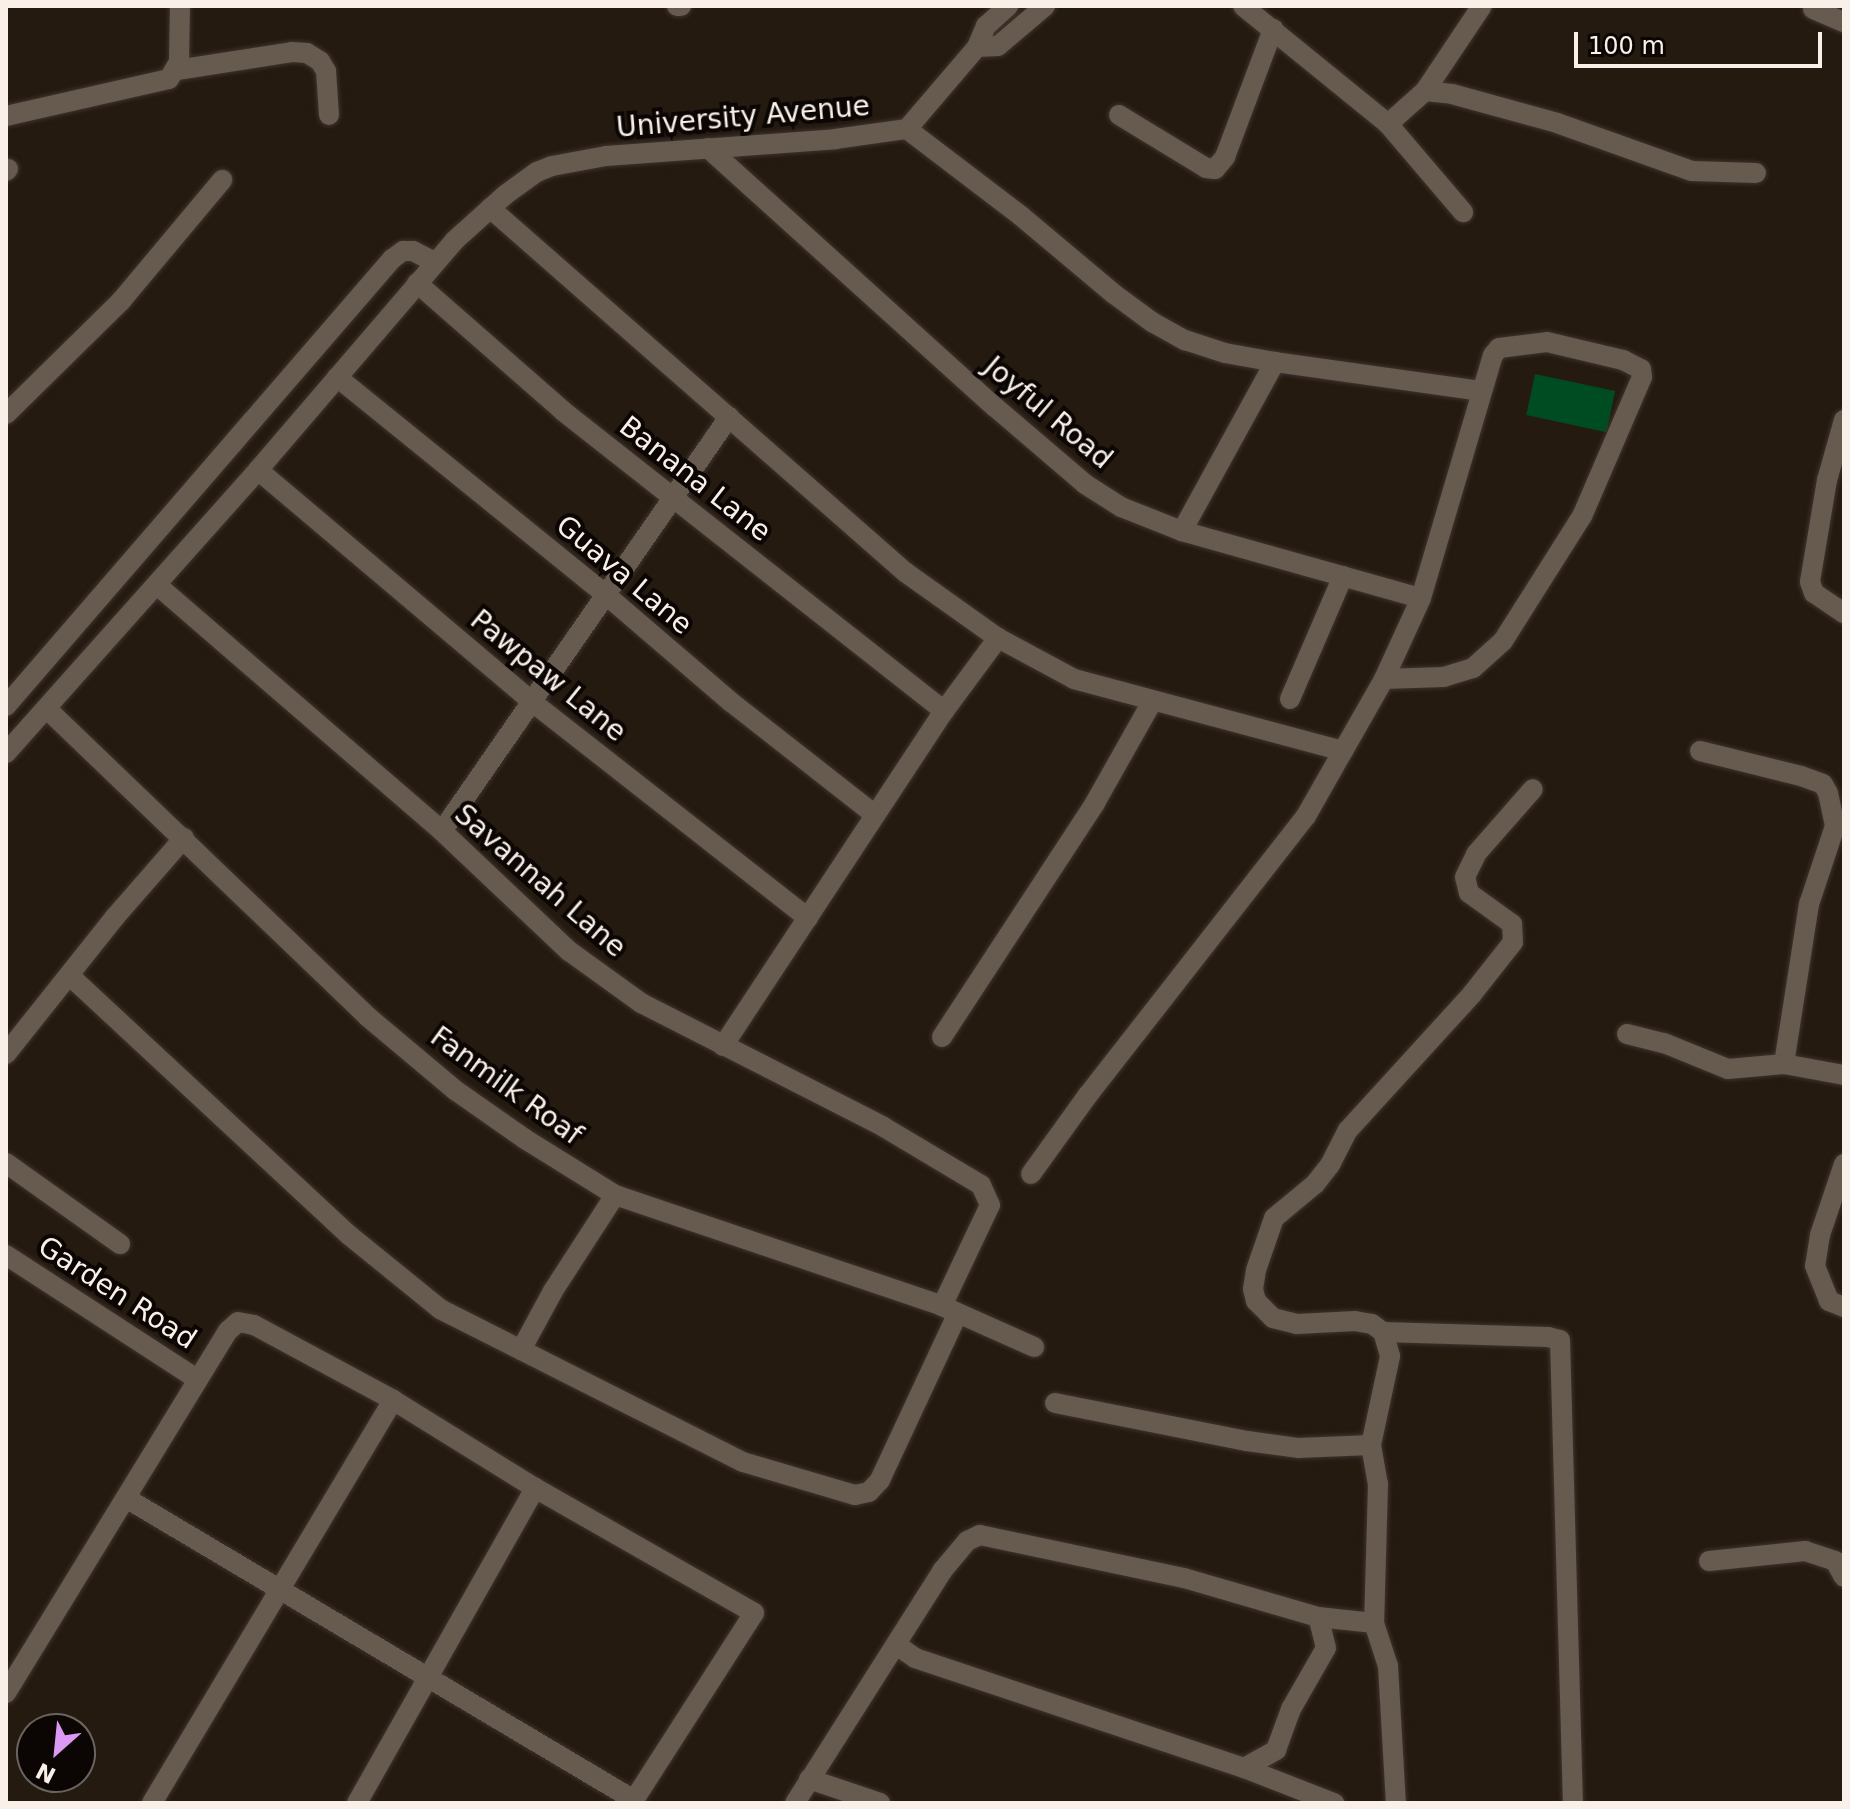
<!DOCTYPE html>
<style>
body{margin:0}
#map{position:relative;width:1850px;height:1809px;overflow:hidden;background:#251a10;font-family:"DejaVu Sans",sans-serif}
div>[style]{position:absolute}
.green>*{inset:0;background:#004c22;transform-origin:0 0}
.roads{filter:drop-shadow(0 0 2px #3d342f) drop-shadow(0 0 2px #3d342f)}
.minor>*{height:20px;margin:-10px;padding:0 10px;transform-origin:10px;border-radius:10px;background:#675a4e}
span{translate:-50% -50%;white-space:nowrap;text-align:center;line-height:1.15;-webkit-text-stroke:8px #0b0603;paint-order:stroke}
.street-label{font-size:28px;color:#f9f0e9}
.frame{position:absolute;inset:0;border:8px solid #f9f0e9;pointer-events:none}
.north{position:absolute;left:16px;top:1713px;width:80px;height:80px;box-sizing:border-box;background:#0b0603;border:2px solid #6a645f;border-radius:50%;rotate:207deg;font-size:22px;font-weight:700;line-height:32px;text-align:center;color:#f9f0e9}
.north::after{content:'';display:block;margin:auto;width:28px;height:36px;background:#dc99f4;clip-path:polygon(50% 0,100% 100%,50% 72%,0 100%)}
.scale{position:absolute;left:1574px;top:32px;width:248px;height:36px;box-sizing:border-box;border:4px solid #f9f0e9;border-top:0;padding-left:10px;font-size:24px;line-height:28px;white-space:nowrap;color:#f9f0e9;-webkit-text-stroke:6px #0b0603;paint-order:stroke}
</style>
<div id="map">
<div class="green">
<div style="left:1535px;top:374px;width:82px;height:42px;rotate:12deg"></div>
</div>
<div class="roads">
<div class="minor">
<div style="left:677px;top:6px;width:4px"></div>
<div style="left:1243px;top:6px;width:187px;rotate:39.1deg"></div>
<div style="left:1388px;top:124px;width:116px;rotate:49.6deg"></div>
<div style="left:1813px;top:9px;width:34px;rotate:23deg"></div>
<div style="left:977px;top:47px;width:21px;rotate:-3deg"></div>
<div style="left:998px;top:46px;width:62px;rotate:-40.4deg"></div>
<div style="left:177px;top:70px;width:116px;rotate:-8.9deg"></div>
<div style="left:292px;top:52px;width:15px;rotate:4deg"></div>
<div style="left:307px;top:53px;width:15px;rotate:32deg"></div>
<div style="left:320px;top:61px;width:12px;rotate:59deg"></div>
<div style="left:326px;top:71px;width:44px;rotate:86.1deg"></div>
<div style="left:1425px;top:91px;width:27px;rotate:6deg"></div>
<div style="left:1452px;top:94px;width:109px;rotate:15.4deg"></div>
<div style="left:1557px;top:123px;width:143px;rotate:19.6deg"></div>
<div style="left:1692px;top:171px;width:64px;rotate:1.8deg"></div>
<div style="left:1119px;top:115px;width:102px;rotate:31.3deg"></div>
<div style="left:1206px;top:168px;width:9px;rotate:6deg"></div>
<div style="left:1215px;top:169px;width:16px;rotate:-50deg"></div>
<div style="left:1225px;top:157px;width:137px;rotate:-69.4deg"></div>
<div style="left:6px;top:116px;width:167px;rotate:-12.8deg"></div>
<div style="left:169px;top:79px;width:20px;rotate:-60deg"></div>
<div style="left:179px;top:62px;width:56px;rotate:-89deg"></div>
<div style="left:1388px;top:124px;width:50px;rotate:-41.7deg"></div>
<div style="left:1425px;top:91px;width:102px;rotate:-56.2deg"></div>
<div style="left:907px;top:129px;width:143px;rotate:37.3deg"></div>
<div style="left:1021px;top:216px;width:121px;rotate:40deg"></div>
<div style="left:1114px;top:294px;width:47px;rotate:36.4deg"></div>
<div style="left:1152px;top:322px;width:38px;rotate:29deg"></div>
<div style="left:1185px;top:340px;width:42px;rotate:18deg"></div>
<div style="left:1225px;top:353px;width:51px;rotate:10.2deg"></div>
<div style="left:1275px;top:362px;width:208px;rotate:8deg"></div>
<div style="left:708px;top:148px;width:387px;rotate:42.1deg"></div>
<div style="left:995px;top:407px;width:118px;rotate:40.5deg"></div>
<div style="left:1085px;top:484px;width:43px;rotate:32.6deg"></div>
<div style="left:1121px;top:507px;width:66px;rotate:21.5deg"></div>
<div style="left:1182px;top:531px;width:248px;rotate:15.7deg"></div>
<div style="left:6px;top:171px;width:3px;rotate:-45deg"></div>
<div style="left:490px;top:208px;width:552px;rotate:41.25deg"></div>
<div style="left:905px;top:572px;width:114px;rotate:35.4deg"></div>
<div style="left:998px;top:638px;width:86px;rotate:28.3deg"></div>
<div style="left:1074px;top:679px;width:278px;rotate:15deg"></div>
<div style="left:1343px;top:751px;width:83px;rotate:-60.3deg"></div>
<div style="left:1384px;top:679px;width:89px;rotate:-65.4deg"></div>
<div style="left:1421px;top:598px;width:253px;rotate:-73.5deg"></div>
<div style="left:1493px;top:355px;width:9px;rotate:-49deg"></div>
<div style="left:1499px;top:348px;width:48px;rotate:-7.1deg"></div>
<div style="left:1547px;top:342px;width:78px;rotate:13.3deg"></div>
<div style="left:1623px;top:360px;width:20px;rotate:27deg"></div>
<div style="left:1641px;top:369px;width:8px;rotate:83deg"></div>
<div style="left:1642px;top:377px;width:151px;rotate:113.3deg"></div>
<div style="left:1582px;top:516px;width:148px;rotate:122.3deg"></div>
<div style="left:1503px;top:641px;width:40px;rotate:138deg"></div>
<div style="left:1473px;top:668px;width:30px;rotate:163deg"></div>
<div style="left:1444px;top:677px;width:60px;rotate:178.1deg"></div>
<div style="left:417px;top:283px;width:194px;rotate:41.2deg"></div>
<div style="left:563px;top:411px;width:485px;rotate:38.2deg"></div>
<div style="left:337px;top:377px;width:345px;rotate:39deg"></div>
<div style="left:605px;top:594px;width:166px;rotate:40.6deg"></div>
<div style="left:731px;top:702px;width:183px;rotate:38.1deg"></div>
<div style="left:6px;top:414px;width:161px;rotate:-44.5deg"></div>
<div style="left:121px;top:301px;width:158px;rotate:-50.1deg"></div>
<div style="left:1844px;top:420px;width:62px;rotate:105.8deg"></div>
<div style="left:1827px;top:480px;width:103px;rotate:99.5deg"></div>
<div style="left:1810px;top:582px;width:12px;rotate:70deg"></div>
<div style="left:1814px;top:593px;width:36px;rotate:34deg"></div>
<div style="left:258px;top:470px;width:358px;rotate:40.2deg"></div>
<div style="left:531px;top:701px;width:352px;rotate:38.1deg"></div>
<div style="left:1182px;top:531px;width:193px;rotate:-61.2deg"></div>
<div style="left:157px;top:585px;width:376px;rotate:40.8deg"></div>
<div style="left:442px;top:831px;width:175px;rotate:43.4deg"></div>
<div style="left:569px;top:951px;width:89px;rotate:35.8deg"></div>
<div style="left:641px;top:1003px;width:271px;rotate:27deg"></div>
<div style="left:882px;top:1126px;width:115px;rotate:30.8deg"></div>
<div style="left:981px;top:1185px;width:22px;rotate:66deg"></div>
<div style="left:990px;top:1205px;width:112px;rotate:115.4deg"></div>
<div style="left:1290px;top:699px;width:134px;rotate:-66.7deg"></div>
<div style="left:6px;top:706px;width:591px;rotate:-49.19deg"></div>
<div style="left:392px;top:259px;width:14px;rotate:-36deg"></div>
<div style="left:403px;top:251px;width:10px"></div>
<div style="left:413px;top:251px;width:25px;rotate:27deg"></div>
<div style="left:47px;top:709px;width:445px;rotate:43.8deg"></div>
<div style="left:368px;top:1017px;width:114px;rotate:40deg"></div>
<div style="left:455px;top:1090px;width:85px;rotate:35deg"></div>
<div style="left:525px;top:1139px;width:106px;rotate:31.9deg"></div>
<div style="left:615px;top:1195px;width:345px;rotate:18.7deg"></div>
<div style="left:942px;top:1306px;width:101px;rotate:24deg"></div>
<div style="left:1700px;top:751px;width:104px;rotate:13.9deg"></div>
<div style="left:1801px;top:776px;width:23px;rotate:20deg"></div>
<div style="left:1823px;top:784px;width:10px;rotate:61deg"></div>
<div style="left:1828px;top:793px;width:34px;rotate:78deg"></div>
<div style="left:1835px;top:826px;width:82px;rotate:108.4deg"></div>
<div style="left:1809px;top:904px;width:162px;rotate:98.9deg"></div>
<div style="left:6px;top:753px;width:379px;rotate:-48.3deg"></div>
<div style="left:258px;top:470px;width:301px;rotate:-49.4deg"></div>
<div style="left:454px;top:241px;width:69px;rotate:-42deg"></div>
<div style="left:505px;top:195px;width:39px;rotate:-36deg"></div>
<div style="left:537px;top:172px;width:16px;rotate:-22deg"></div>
<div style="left:552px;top:166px;width:55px;rotate:-10.5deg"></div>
<div style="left:606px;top:156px;width:230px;rotate:-4.2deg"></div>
<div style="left:835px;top:139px;width:73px;rotate:-7.9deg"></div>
<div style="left:907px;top:129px;width:108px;rotate:-49.5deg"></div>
<div style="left:977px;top:47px;width:23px;rotate:-67deg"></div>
<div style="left:986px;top:26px;width:30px;rotate:-42deg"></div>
<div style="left:442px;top:831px;width:504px;rotate:-55.27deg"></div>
<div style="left:69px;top:975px;width:382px;rotate:42.9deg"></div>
<div style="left:349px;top:1235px;width:117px;rotate:39.1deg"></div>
<div style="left:440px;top:1309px;width:339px;rotate:26.8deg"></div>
<div style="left:743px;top:1462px;width:117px;rotate:16.4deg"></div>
<div style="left:855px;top:1495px;width:14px;rotate:-12deg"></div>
<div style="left:869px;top:1492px;width:16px;rotate:-47deg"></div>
<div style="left:880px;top:1480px;width:184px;rotate:-65deg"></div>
<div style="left:1627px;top:1034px;width:38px;rotate:14deg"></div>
<div style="left:1664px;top:1043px;width:69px;rotate:22.1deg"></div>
<div style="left:1728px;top:1069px;width:56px;rotate:-5.1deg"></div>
<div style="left:1784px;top:1064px;width:61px;rotate:10.4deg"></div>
<div style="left:942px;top:1037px;width:280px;rotate:-56.8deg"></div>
<div style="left:1095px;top:803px;width:116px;rotate:-60.6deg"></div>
<div style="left:723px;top:1046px;width:401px;rotate:-56.6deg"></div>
<div style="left:944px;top:711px;width:91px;rotate:-53.5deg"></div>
<div style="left:6px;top:1054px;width:175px;rotate:-51.5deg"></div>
<div style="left:115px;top:917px;width:105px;rotate:-48.9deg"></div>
<div style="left:6px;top:1163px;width:140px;rotate:35.4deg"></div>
<div style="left:1844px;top:1164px;width:75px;rotate:108.7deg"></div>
<div style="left:1820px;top:1235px;width:31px;rotate:99deg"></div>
<div style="left:1815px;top:1266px;width:38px;rotate:68deg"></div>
<div style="left:1829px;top:1301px;width:16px;rotate:22deg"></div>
<div style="left:1031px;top:1174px;width:97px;rotate:-54.2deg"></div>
<div style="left:1088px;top:1095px;width:354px;rotate:-52deg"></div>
<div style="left:1306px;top:816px;width:75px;rotate:-60.4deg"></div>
<div style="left:6px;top:1255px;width:228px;rotate:33deg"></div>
<div style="left:1383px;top:1332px;width:165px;rotate:1.7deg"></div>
<div style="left:1548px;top:1337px;width:12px;rotate:14deg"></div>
<div style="left:1560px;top:1340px;width:463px;rotate:88.4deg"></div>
<div style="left:521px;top:1350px;width:67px;rotate:-61.5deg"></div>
<div style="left:553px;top:1291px;width:114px;rotate:-57.1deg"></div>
<div style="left:1055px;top:1403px;width:196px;rotate:11.2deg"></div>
<div style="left:1247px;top:1441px;width:51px;rotate:7.8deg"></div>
<div style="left:1298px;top:1448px;width:73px;rotate:-2.4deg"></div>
<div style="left:1371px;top:1445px;width:91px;rotate:-77.9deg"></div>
<div style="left:1390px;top:1356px;width:25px;rotate:-106deg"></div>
<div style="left:1383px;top:1332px;width:14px;rotate:-144deg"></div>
<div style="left:1372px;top:1324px;width:17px;rotate:-170deg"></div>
<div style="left:1355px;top:1321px;width:58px;rotate:177deg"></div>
<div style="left:1297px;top:1324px;width:25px;rotate:-166deg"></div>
<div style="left:1273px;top:1318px;width:24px;rotate:-135deg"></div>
<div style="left:1256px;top:1301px;width:12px;rotate:-104deg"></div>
<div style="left:1253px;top:1289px;width:19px;rotate:-81deg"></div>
<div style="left:1256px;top:1270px;width:55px;rotate:-70.9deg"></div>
<div style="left:1274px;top:1218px;width:53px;rotate:-39.7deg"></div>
<div style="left:1315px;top:1184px;width:24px;rotate:-52deg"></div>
<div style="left:1330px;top:1165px;width:39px;rotate:-63deg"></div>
<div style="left:1348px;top:1130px;width:184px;rotate:-47.6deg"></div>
<div style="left:1472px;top:994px;width:66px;rotate:-51.7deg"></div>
<div style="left:1513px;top:942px;width:18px;rotate:-93deg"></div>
<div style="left:1512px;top:924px;width:53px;rotate:-144.2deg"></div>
<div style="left:1469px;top:893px;width:16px;rotate:-104deg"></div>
<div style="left:1465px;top:877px;width:25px;rotate:-64deg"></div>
<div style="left:1476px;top:854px;width:86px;rotate:-48.8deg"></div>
<div style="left:1371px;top:1445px;width:40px;rotate:80deg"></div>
<div style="left:1378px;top:1484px;width:139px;rotate:91.6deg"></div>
<div style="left:1374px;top:1623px;width:45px;rotate:72deg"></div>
<div style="left:1388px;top:1666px;width:137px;rotate:86.7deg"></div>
<div style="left:126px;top:1498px;width:591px;rotate:30.73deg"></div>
<div style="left:1709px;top:1561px;width:97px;rotate:-5.9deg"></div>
<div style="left:1805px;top:1551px;width:32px;rotate:18deg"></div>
<div style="left:1835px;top:1561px;width:18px;rotate:61deg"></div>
<div style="left:898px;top:1646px;width:21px;rotate:35deg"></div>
<div style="left:915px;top:1658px;width:347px;rotate:18.5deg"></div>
<div style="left:1244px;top:1768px;width:97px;rotate:21.3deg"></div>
<div style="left:6px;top:1693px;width:425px;rotate:-58.5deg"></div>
<div style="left:228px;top:1331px;width:13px;rotate:-42deg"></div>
<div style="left:238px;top:1322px;width:16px;rotate:11deg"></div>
<div style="left:254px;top:1325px;width:158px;rotate:28.3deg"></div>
<div style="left:393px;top:1400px;width:167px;rotate:31.8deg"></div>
<div style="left:535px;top:1488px;width:252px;rotate:29.7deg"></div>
<div style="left:754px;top:1613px;width:226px;rotate:122.7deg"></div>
<div style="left:1244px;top:1768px;width:37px;rotate:-29deg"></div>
<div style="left:1276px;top:1750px;width:44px;rotate:-69.9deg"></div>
<div style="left:1291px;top:1709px;width:70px;rotate:-60.2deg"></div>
<div style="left:1326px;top:1648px;width:32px;rotate:-104deg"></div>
<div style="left:809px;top:1779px;width:75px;rotate:18.7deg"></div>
<div style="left:152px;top:1803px;width:470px;rotate:-59.1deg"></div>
<div style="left:357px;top:1803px;width:362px;rotate:-60.5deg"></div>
<div style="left:795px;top:1803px;width:275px;rotate:-57.6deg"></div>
<div style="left:942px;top:1571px;width:39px;rotate:-50deg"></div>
<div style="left:967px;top:1541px;width:14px;rotate:-25deg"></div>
<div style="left:980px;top:1535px;width:208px;rotate:11.9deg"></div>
<div style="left:1184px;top:1578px;width:140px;rotate:16.2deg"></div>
<div style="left:1318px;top:1617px;width:56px;rotate:6.1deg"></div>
</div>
</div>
<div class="street-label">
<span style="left:743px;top:117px;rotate:-5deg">University Avenue</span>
<span style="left:1048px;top:413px;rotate:40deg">Joyful Road</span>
<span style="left:695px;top:479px;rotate:38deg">Banana Lane</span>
<span style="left:624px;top:575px;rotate:40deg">Guava Lane</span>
<span style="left:548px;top:676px;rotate:39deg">Pawpaw Lane</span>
<span style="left:540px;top:881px;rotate:41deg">Savannah Lane</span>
<span style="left:506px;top:1086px;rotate:36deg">Fanmilk Roaf</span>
<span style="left:117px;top:1293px;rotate:33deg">Garden Road</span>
</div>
<div class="frame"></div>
<div class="north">N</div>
<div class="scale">100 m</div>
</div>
